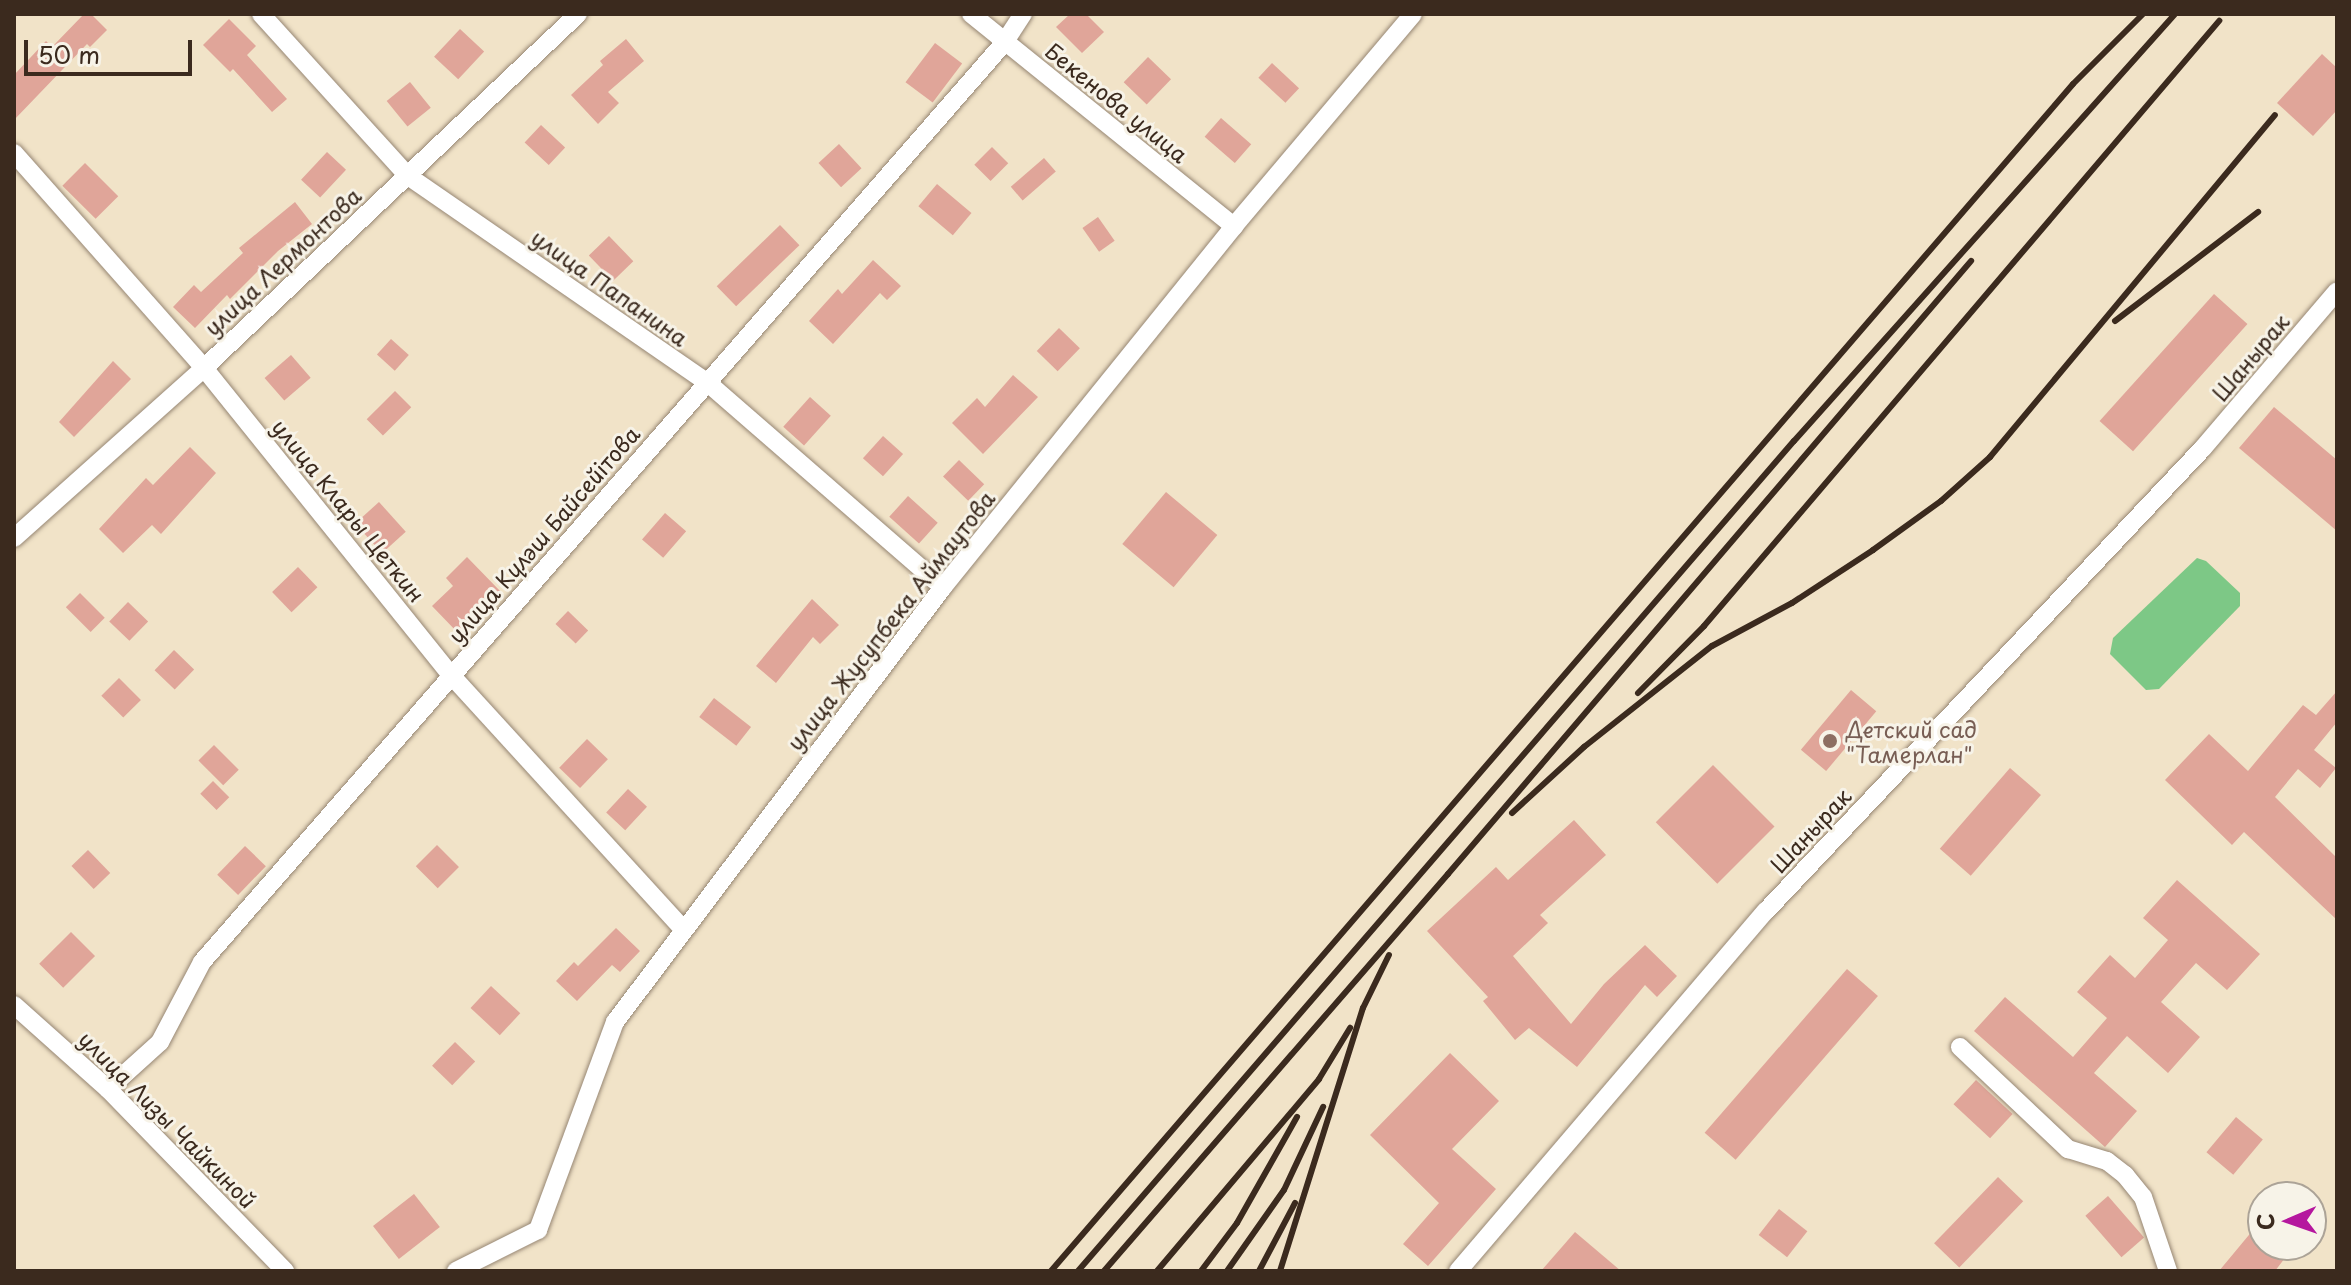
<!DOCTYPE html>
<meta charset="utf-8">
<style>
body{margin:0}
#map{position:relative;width:2351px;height:1285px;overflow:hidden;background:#f1e3c8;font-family:"Playpen Sans",sans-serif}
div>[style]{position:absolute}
.green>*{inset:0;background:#7dc886}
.building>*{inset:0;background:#e0a599;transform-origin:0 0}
.roads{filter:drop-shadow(0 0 2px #968673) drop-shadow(0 0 2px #968673)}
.minor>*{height:18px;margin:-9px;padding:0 9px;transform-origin:9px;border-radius:9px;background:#fff}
.rail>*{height:6px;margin:-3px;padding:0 3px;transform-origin:3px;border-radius:3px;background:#3b2a1e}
.dots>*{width:22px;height:22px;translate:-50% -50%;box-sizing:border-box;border:4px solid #f7f3e8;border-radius:50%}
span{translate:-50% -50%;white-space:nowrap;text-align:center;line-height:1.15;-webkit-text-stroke:6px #f7f3e8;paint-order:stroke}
.street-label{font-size:22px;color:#3b2a1e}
.education-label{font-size:22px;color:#785e54}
.left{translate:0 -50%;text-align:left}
.frame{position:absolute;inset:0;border:16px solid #3b2a1e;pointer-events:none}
.north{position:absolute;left:2247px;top:1181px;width:80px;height:80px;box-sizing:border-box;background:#f7f3e8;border:2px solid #aca397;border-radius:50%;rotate:268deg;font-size:22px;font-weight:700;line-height:32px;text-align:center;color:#3b2a1e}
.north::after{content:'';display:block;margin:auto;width:28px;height:36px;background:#b5179e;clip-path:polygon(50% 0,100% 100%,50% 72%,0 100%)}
.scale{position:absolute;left:24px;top:40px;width:168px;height:36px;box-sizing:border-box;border:4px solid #3b2a1e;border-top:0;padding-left:10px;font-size:24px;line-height:28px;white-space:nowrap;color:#3b2a1e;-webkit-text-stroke:6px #f7f3e8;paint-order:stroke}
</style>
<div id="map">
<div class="green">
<div style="clip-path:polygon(2197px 558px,2206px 561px,2240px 593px,2240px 606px,2159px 689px,2146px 690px,2110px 654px,2113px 638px)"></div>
</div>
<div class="building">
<div style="clip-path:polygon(84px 14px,91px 14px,107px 30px,90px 47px,87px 44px,14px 120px,14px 75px,46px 41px,52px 47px)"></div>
<div style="clip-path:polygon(1070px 14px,1086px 14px,1104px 32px,1082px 53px,1056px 27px)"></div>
<div style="clip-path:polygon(229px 19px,256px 46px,247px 55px,287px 99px,272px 112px,233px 69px,230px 72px,203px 45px)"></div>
<div style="left:460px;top:29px;width:33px;height:38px;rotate:43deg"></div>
<div style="clip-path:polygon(626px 39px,644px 61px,608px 92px,619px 103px,598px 124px,571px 95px,603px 65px,600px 61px)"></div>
<div style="left:935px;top:43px;width:34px;height:49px;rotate:37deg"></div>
<div style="clip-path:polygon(2322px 54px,2337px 68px,2337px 110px,2313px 136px,2277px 103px)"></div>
<div style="left:1148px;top:57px;width:32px;height:35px;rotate:44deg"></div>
<div style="left:1272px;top:63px;width:37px;height:20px;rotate:43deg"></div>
<div style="left:410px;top:82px;width:33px;height:30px;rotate:51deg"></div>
<div style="left:1221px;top:118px;width:40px;height:25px;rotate:41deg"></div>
<div style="left:541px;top:125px;width:33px;height:24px;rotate:43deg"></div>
<div style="left:839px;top:144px;width:33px;height:28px;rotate:47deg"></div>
<div style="left:992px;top:147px;width:23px;height:25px;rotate:45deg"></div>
<div style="left:327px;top:152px;width:26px;height:38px;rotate:43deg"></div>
<div style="left:1044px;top:158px;width:18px;height:44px;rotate:49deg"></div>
<div style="left:85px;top:163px;width:47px;height:32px;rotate:45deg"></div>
<div style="left:937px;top:184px;width:45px;height:29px;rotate:40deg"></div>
<div style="clip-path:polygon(295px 202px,312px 224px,278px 251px,230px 299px,227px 295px,195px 328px,173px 307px,194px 285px,201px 292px,243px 253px,239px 248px)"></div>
<div style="left:1098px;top:217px;width:29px;height:19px;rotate:55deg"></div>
<div style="left:780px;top:225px;width:28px;height:88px;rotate:46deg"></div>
<div style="left:609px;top:236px;width:35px;height:28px;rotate:46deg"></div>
<div style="clip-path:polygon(873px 260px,901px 286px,887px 300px,880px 293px,833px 344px,809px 321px,838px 289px,842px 294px)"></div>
<div style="left:2214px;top:294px;width:45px;height:171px;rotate:42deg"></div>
<div style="left:1059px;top:328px;width:29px;height:32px;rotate:44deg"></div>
<div style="left:391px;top:339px;width:24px;height:21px;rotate:42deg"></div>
<div style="left:291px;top:355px;width:30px;height:35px;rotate:49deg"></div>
<div style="clip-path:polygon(113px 361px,131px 379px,74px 437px,59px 422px)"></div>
<div style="clip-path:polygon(1013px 375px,1038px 397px,983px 454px,952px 423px,977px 398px,985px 407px)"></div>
<div style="left:395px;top:391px;width:23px;height:40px;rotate:45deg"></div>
<div style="left:810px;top:397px;width:28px;height:40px;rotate:42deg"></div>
<div style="clip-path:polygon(2274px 407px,2337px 460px,2337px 531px,2239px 448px)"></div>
<div style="left:883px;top:436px;width:27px;height:30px;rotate:42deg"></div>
<div style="clip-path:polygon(190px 447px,216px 473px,161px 534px,152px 525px,123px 553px,99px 529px,146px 478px,153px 485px)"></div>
<div style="left:959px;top:460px;width:35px;height:23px;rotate:44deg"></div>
<div style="left:1166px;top:492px;width:67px;height:68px;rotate:40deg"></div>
<div style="left:908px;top:496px;width:40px;height:28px;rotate:42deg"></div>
<div style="left:379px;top:502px;width:40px;height:32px;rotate:48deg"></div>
<div style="left:665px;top:513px;width:28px;height:35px;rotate:41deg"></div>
<div style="clip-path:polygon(467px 557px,501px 592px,458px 633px,432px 606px,453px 586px,446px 578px)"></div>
<div style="left:298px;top:567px;width:28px;height:36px;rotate:46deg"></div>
<div style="left:80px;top:593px;width:35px;height:20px;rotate:45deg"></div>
<div style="clip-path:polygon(812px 599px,839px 625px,820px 644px,813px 637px,776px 683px,756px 666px)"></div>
<div style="left:128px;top:602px;width:28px;height:27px;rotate:44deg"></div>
<div style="left:568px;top:611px;width:28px;height:18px;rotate:44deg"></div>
<div style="left:174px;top:650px;width:28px;height:28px;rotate:44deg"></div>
<div style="left:119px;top:678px;width:31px;height:25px;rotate:45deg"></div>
<div style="left:1851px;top:690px;width:33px;height:78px;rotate:40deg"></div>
<div style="clip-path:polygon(2337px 691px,2337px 722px,2314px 750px,2336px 768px,2320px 788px,2298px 769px,2275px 797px,2337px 858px,2337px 920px,2244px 832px,2232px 845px,2165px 780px,2209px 734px,2248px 771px,2303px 705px,2316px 715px)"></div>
<div style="left:714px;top:698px;width:47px;height:24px;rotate:38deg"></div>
<div style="left:587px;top:739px;width:29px;height:40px;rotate:44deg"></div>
<div style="left:214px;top:745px;width:35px;height:22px;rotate:45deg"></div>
<div style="left:1713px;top:765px;width:87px;height:81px;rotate:45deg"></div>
<div style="left:2010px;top:768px;width:41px;height:107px;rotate:41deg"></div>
<div style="left:213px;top:781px;width:23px;height:18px;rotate:45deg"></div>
<div style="left:628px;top:789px;width:26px;height:32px;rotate:43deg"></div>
<div style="clip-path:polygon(1574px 820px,1606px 855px,1540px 915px,1548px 923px,1513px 956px,1571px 1024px,1604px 984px,1645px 945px,1677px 976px,1657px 997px,1645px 985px,1577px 1067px,1529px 1028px,1515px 1040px,1483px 1001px,1488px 997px,1427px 931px,1496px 867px,1508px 880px)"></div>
<div style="left:437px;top:845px;width:31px;height:30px;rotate:45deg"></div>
<div style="left:245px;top:846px;width:29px;height:40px;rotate:44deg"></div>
<div style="left:88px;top:850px;width:32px;height:23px;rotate:46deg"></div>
<div style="clip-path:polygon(2177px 880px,2260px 954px,2227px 990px,2196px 963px,2161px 1002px,2200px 1037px,2168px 1073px,2127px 1036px,2094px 1073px,2137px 1111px,2105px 1147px,1974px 1031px,2005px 997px,2073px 1057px,2107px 1018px,2077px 992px,2110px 955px,2135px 978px,2168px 940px,2143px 918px)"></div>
<div style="clip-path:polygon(616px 928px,640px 951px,620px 972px,612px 965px,577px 1001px,556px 981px,574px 962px,578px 966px)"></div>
<div style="left:71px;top:932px;width:34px;height:45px;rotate:45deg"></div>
<div style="left:1847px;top:969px;width:41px;height:217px;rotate:41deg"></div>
<div style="left:491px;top:986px;width:40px;height:30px;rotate:43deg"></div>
<div style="left:455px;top:1042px;width:28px;height:33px;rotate:44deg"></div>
<div style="clip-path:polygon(1450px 1053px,1499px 1101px,1452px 1149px,1496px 1189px,1428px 1266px,1403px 1244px,1439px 1203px,1370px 1135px)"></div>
<div style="left:1976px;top:1080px;width:50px;height:33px;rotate:43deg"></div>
<div style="left:2236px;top:1117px;width:35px;height:46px;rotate:40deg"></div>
<div style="left:1998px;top:1177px;width:35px;height:92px;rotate:44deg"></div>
<div style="left:414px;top:1194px;width:42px;height:52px;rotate:52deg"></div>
<div style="left:2108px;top:1196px;width:55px;height:30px;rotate:49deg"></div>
<div style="left:1779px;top:1209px;width:36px;height:33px;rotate:38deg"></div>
<div style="clip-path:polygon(2263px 1218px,2263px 1245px,2295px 1245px,2275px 1271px,2219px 1271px)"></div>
<div style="clip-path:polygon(1575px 1232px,1621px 1271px,1541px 1271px)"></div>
</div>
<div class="roads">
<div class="minor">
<div style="left:261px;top:14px;width:219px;rotate:47.8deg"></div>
<div style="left:408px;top:176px;width:364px;rotate:34.6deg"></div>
<div style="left:708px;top:383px;width:311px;rotate:41deg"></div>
<div style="left:971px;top:14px;width:338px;rotate:38.9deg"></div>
<div style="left:14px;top:153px;width:287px;rotate:48.5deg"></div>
<div style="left:204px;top:368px;width:394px;rotate:51.2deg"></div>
<div style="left:451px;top:675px;width:344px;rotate:47.6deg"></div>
<div style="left:14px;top:538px;width:255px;rotate:-41.8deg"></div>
<div style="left:204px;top:368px;width:515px;rotate:-43.43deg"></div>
<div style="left:14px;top:1005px;width:126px;rotate:41.8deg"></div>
<div style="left:108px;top:1089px;width:254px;rotate:45.8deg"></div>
<div style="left:1960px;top:1047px;width:149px;rotate:43.4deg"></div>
<div style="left:2068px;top:1149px;width:41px;rotate:17.1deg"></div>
<div style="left:2107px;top:1161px;width:23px;rotate:38deg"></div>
<div style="left:2125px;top:1175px;width:28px;rotate:51deg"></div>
<div style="left:2143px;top:1197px;width:78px;rotate:71.3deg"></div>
<div style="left:108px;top:1089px;width:70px;rotate:-42.1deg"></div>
<div style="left:160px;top:1042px;width:90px;rotate:-62.3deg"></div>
<div style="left:202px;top:962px;width:1220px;rotate:-48.89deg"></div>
<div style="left:1004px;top:43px;width:35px;rotate:-57deg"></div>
<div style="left:456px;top:1271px;width:92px;rotate:-26.6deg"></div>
<div style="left:538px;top:1230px;width:222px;rotate:-69.7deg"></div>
<div style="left:615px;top:1022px;width:545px;rotate:-52.98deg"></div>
<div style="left:943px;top:587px;width:464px;rotate:-51.1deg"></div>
<div style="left:1234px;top:226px;width:277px;rotate:-49.8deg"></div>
<div style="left:1458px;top:1271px;width:474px;rotate:-49.5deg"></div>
<div style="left:1766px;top:911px;width:637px;rotate:-46.65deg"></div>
<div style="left:2203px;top:448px;width:206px;rotate:-49.5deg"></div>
</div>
</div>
<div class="rail">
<div style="left:2115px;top:321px;width:180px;rotate:-37.3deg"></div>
<div style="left:1638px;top:693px;width:94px;rotate:-45.4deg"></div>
<div style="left:1704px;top:626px;width:795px;rotate:-49.59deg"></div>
<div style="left:1512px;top:813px;width:98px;rotate:-42.5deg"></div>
<div style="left:1584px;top:747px;width:163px;rotate:-38.3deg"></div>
<div style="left:1712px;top:646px;width:91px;rotate:-28.3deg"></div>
<div style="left:1792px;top:603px;width:97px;rotate:-33.2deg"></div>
<div style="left:1873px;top:550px;width:84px;rotate:-35.8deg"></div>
<div style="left:1941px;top:501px;width:66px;rotate:-41.9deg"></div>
<div style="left:1990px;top:457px;width:445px;rotate:-50.2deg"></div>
<div style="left:1051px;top:1271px;width:1566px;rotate:-49.27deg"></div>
<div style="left:2073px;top:84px;width:99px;rotate:-45deg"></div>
<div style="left:1078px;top:1271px;width:1096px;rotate:-49.22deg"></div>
<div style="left:1794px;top:441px;width:572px;rotate:-48.26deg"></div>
<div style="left:1104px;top:1271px;width:525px;rotate:-49.09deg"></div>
<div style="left:1448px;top:874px;width:806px;rotate:-49.53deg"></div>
<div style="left:1157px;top:1271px;width:251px;rotate:-49.8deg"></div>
<div style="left:1319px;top:1079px;width:60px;rotate:-58.7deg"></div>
<div style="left:1201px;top:1271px;width:60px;rotate:-53.1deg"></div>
<div style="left:1237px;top:1223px;width:122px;rotate:-60.5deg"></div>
<div style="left:1227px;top:1271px;width:99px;rotate:-54.9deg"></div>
<div style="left:1284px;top:1190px;width:92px;rotate:-64.8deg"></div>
<div style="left:1259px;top:1271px;width:77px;rotate:-62.1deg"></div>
<div style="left:1280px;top:1271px;width:276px;rotate:-72.5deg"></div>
<div style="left:1363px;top:1008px;width:59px;rotate:-63.9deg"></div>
</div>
<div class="dots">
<div style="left:1830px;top:741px;background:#8d6e63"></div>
</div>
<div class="street-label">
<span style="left:1117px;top:102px;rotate:39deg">Бекенова улица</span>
<span style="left:282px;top:261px;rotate:-43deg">улица Лермонтова</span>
<span style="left:610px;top:287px;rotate:35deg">улица Папанина</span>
<span style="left:2250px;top:357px;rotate:-50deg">Шанырак</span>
<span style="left:349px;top:510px;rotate:51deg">улица Клары Цеткин</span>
<span style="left:543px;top:534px;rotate:-49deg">улица Күләш Байсейітова</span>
<span style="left:890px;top:620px;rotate:-52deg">улица Жусупбека Аймаутова</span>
<span style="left:1810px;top:830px;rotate:-47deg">Шанырак</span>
<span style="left:168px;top:1119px;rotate:45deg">улица Лизы Чайкиной</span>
</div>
<div class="education-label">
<span class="left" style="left:1846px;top:741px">Детский сад<br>"Тамерлан"</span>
</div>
<div class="frame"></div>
<div class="north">С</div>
<div class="scale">50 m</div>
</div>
